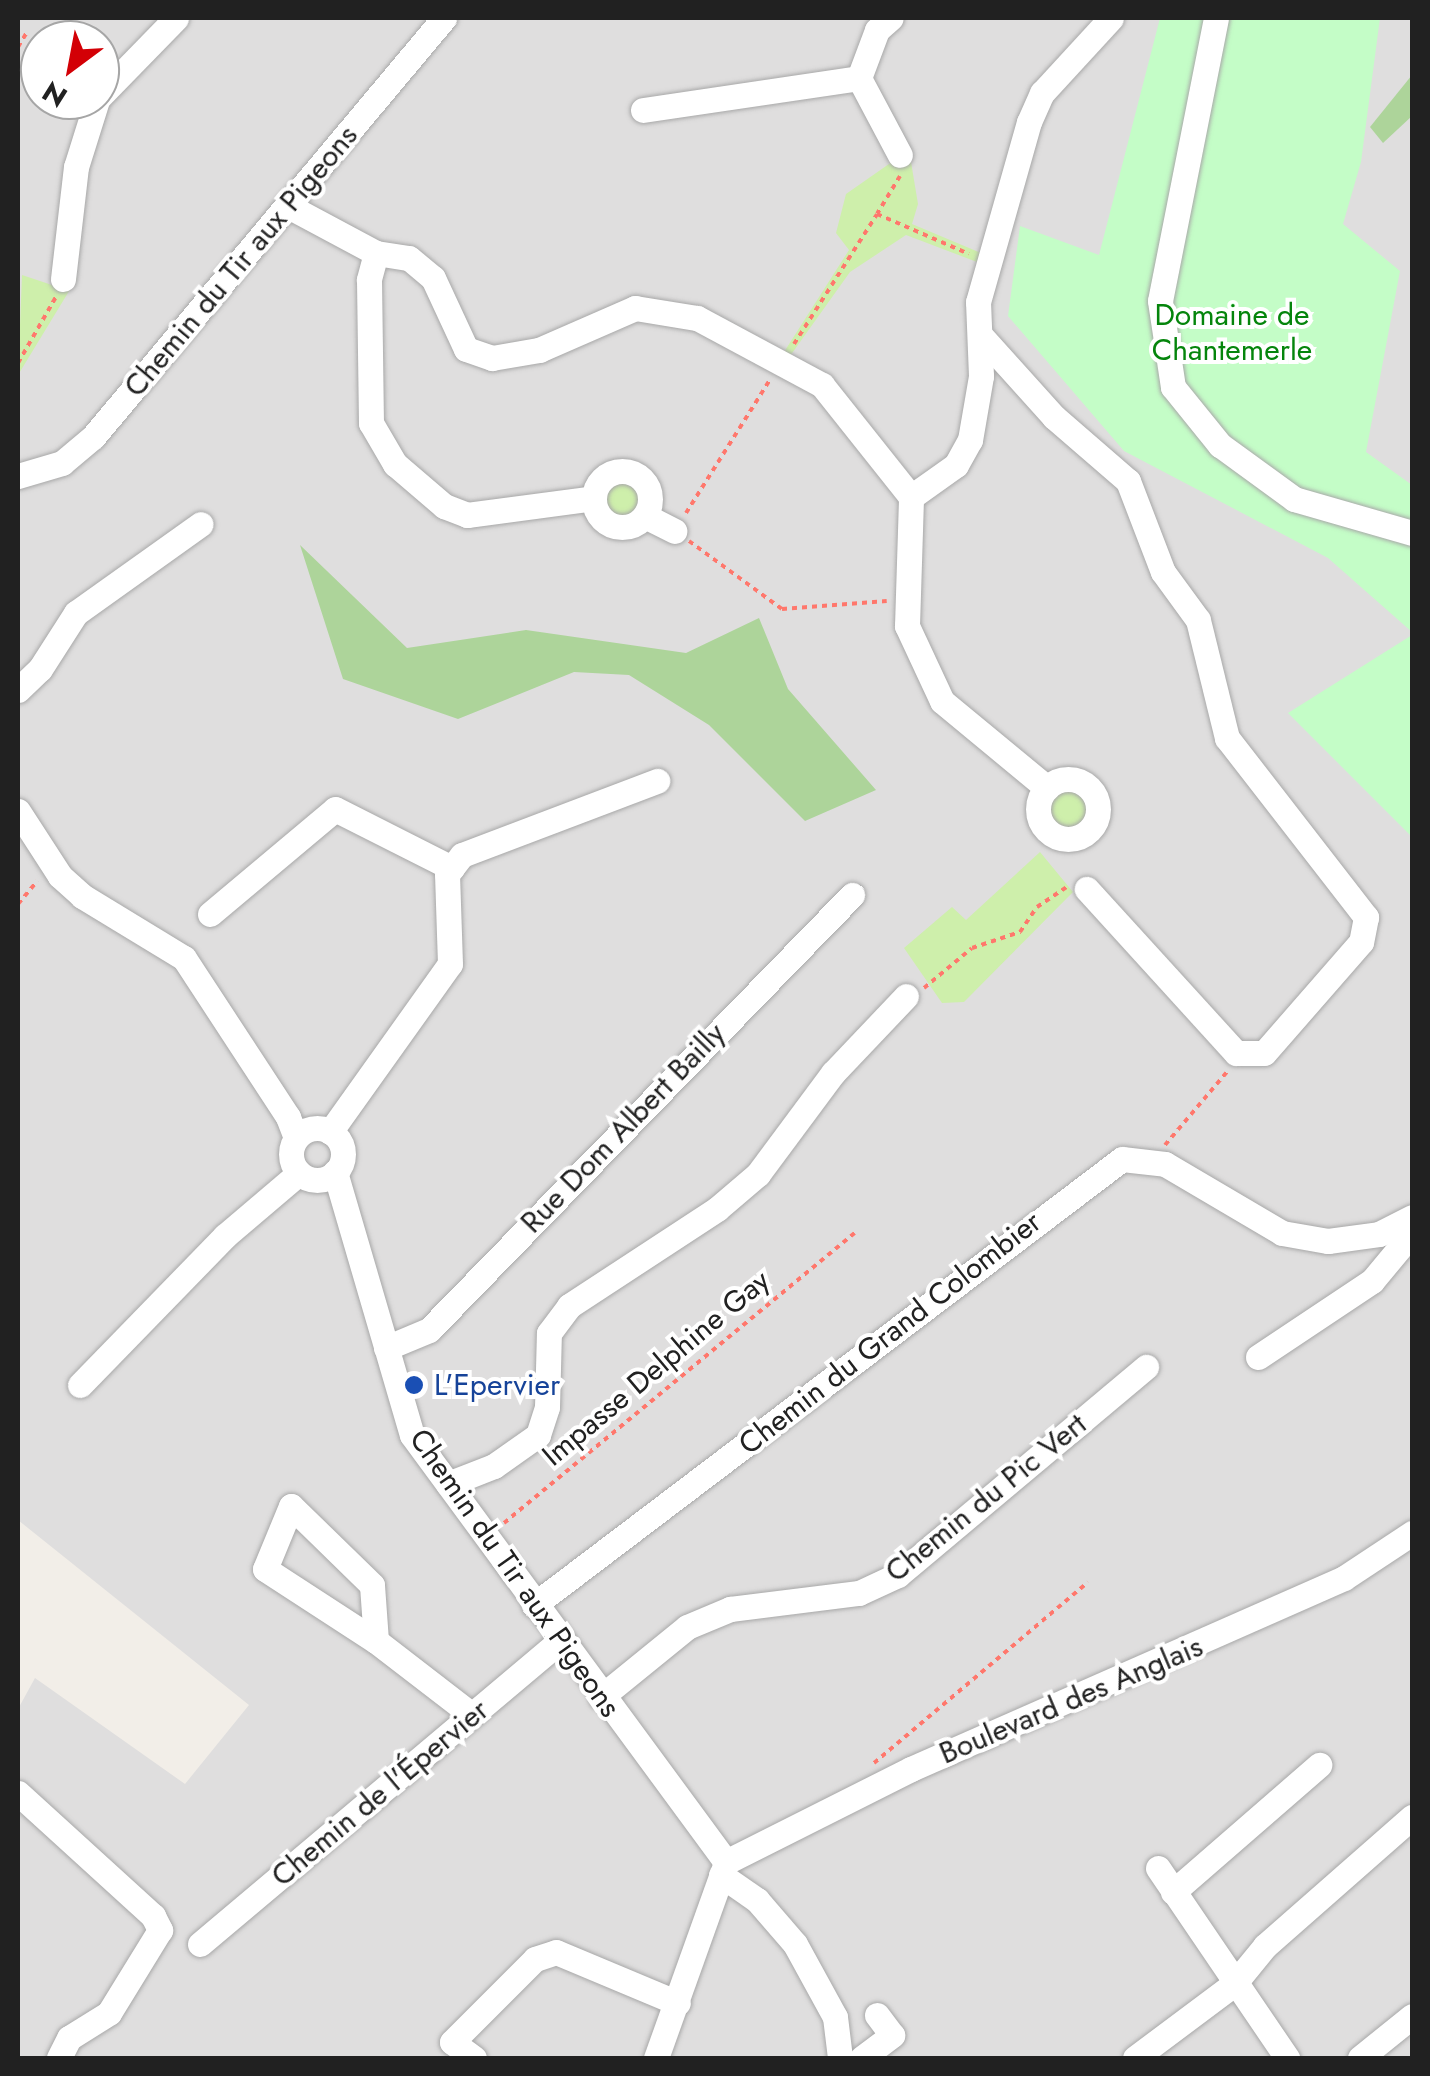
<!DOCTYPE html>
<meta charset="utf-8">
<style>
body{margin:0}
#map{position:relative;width:1430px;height:2076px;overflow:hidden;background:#f2eee8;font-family:Jost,sans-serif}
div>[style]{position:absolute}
.residential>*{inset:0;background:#dfdede}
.grass>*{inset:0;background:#ceefab}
.round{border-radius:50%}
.forest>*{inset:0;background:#add49a}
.park>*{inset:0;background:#c4fdc7}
.path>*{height:4px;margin-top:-2px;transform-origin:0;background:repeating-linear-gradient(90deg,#ff776c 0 5px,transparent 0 10px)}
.roads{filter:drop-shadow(0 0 2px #a8a8a8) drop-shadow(0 0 2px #a8a8a8)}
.minor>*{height:25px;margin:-12.5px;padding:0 12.5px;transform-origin:12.5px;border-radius:12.5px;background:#fff}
.minor>.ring{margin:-12.5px;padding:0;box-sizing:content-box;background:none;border:25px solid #fff;border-radius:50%}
.dots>*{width:28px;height:28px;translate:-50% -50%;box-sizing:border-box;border:5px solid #fff;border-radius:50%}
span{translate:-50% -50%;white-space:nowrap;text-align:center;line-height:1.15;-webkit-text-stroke:8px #fff;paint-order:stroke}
.street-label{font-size:30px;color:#212121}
.park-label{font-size:30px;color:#05850c}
.transit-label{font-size:30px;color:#164399}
.left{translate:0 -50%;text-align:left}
.frame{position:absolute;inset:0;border:20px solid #212121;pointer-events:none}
.north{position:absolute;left:20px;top:20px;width:100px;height:100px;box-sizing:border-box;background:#fff;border:2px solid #a6a6a6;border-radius:50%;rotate:212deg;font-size:28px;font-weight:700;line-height:40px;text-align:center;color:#212121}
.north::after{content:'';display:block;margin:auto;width:35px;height:45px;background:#d30006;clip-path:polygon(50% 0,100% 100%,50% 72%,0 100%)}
</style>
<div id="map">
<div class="residential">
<div style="clip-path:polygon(evenodd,18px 18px,1412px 18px,1412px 2058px,18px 2058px,18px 1709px,35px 1678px,185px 1784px,249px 1705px,18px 1520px,18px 18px,40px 40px,100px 40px,100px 100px,40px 100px,40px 40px)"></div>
</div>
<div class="grass">
<div style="clip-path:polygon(909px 150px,918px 204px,912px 224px,981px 253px,977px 262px,906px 235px,850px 272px,790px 356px,784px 352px,849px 250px,836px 233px,846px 194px)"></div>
<div style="clip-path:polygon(22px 275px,55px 286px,77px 278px,18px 375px)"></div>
<div class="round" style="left:605px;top:480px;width:40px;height:40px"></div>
<div class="round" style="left:1047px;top:788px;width:40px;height:40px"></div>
<div style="clip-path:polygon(1040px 852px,1073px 892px,964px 1002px,942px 1003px,904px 948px,952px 907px,966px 920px)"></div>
</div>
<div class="forest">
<div style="clip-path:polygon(1412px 75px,1412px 116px,1383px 143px,1370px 127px)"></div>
<div style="clip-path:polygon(300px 545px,407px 648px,526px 630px,686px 653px,759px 618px,788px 689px,876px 790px,805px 821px,709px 725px,629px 675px,574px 672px,458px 719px,343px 679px)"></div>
</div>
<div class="park">
<div style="clip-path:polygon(1160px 18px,1380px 18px,1361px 162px,1343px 224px,1400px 271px,1366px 452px,1412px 485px,1412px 632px,1328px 558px,1124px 451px,1008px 316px,1020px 226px,1099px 255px)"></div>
<div style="clip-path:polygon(1412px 635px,1412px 837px,1288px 713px)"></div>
</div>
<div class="path">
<div style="left:18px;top:47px;width:17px;rotate:-59deg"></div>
<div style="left:900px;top:176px;width:44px;rotate:121.2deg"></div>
<div style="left:877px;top:214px;width:100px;rotate:23.5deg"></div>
<div style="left:794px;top:344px;width:154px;rotate:-57.4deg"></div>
<div style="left:18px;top:363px;width:76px;rotate:-60.1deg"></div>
<div style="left:686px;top:513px;width:156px;rotate:-57.8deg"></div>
<div style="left:689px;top:541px;width:115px;rotate:36.2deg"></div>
<div style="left:782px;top:609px;width:105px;rotate:-4.4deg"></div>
<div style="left:18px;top:904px;width:30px;rotate:-50deg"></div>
<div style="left:924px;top:988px;width:62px;rotate:-39.8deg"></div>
<div style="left:972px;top:948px;width:51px;rotate:-18.4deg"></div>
<div style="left:1020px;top:932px;width:30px;rotate:-56deg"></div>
<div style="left:1037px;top:907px;width:36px;rotate:-34deg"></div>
<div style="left:1165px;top:1145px;width:96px;rotate:-49.7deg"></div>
<div style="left:504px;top:1523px;width:455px;rotate:-39.6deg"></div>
<div style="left:874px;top:1763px;width:280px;rotate:-40.2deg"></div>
</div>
<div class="roads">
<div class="minor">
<div style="left:1216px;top:18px;width:288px;rotate:101.2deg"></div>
<div style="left:1160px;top:301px;width:87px;rotate:81.4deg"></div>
<div style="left:1173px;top:387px;width:75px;rotate:51deg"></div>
<div style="left:1220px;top:445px;width:92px;rotate:36.1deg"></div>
<div style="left:1294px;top:499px;width:123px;rotate:16.1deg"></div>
<div style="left:859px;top:78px;width:87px;rotate:62deg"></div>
<div style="left:100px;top:96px;width:109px;rotate:-45.7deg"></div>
<div style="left:643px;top:110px;width:218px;rotate:-8.4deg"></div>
<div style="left:859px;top:78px;width:51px;rotate:-69.4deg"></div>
<div style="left:877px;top:30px;width:18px;rotate:-41deg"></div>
<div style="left:290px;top:207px;width:98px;rotate:28.1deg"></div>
<div style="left:376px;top:253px;width:33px;rotate:9deg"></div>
<div style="left:409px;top:258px;width:31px;rotate:40deg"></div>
<div style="left:433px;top:278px;width:78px;rotate:65.1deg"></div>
<div style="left:466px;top:349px;width:28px;rotate:19deg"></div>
<div style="left:492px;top:358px;width:48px;rotate:-9.7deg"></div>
<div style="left:539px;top:350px;width:105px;rotate:-23.6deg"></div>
<div style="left:635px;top:308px;width:63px;rotate:9.2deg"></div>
<div style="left:697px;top:318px;width:142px;rotate:28.2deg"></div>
<div style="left:822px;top:385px;width:143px;rotate:51.5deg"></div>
<div style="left:376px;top:253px;width:28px;rotate:105deg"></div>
<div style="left:369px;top:280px;width:143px;rotate:89.2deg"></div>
<div style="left:371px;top:423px;width:48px;rotate:59.7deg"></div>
<div style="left:395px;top:464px;width:65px;rotate:40.6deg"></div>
<div style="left:444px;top:506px;width:25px;rotate:21deg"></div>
<div style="left:467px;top:515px;width:128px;rotate:-7.6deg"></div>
<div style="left:63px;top:279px;width:113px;rotate:-83.4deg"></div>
<div style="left:76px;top:167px;width:70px;rotate:-72.6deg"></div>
<div style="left:982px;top:337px;width:108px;rotate:48deg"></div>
<div style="left:1054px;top:417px;width:98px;rotate:40.9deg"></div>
<div style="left:1128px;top:481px;width:97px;rotate:69deg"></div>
<div style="left:1163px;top:572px;width:59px;rotate:53.9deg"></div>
<div style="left:1198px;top:620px;width:122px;rotate:76.2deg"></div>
<div style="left:1227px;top:738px;width:227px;rotate:52.2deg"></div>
<div style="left:1366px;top:917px;width:25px;rotate:101deg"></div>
<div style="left:1361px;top:942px;width:147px;rotate:131.1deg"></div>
<div style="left:1264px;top:1053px;width:28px;rotate:180deg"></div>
<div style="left:1236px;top:1053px;width:222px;rotate:-132.3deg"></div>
<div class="ring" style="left:594px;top:471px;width:31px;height:31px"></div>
<div style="left:18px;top:476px;width:46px;rotate:-16.5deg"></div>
<div style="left:62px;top:463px;width:40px;rotate:-40deg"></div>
<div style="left:93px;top:437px;width:547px;rotate:-50.05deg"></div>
<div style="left:645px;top:516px;width:33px;rotate:27deg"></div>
<div style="left:18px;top:690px;width:30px;rotate:-44deg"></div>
<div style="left:40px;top:669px;width:67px;rotate:-57.3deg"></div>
<div style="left:76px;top:613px;width:153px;rotate:-35.5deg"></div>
<div class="ring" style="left:1038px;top:779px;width:35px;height:35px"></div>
<div style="left:1047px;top:788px;width:136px;rotate:-140.4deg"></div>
<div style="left:942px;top:701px;width:83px;rotate:-115deg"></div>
<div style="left:907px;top:626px;width:129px;rotate:-88.2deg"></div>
<div style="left:911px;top:497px;width:55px;rotate:-35.4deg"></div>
<div style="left:956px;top:465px;width:29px;rotate:-61deg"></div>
<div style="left:970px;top:440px;width:65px;rotate:-80.2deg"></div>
<div style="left:981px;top:376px;width:74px;rotate:-92.3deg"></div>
<div style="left:978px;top:302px;width:187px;rotate:-74.2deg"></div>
<div style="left:1029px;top:122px;width:32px;rotate:-66deg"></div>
<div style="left:1042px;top:93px;width:102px;rotate:-47.4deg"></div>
<div style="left:18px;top:811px;width:77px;rotate:57.1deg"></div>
<div style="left:60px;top:876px;width:30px;rotate:42deg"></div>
<div style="left:82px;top:896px;width:119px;rotate:31.3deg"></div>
<div style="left:184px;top:958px;width:190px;rotate:56.8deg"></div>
<div style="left:288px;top:1117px;width:22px;rotate:69deg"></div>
<div style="left:210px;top:914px;width:163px;rotate:-40deg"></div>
<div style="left:335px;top:809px;width:131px;rotate:26.8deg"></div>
<div class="ring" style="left:291px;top:1128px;width:27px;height:27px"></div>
<div style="left:330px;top:1132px;width:206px;rotate:-54.5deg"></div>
<div style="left:450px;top:964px;width:90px;rotate:-91.9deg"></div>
<div style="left:447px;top:874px;width:24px;rotate:-52deg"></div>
<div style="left:462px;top:855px;width:209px;rotate:-20.8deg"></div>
<div style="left:335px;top:1172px;width:274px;rotate:73.7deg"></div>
<div style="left:412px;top:1435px;width:530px;rotate:53.67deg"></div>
<div style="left:386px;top:1348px;width:47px;rotate:-22.7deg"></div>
<div style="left:429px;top:1330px;width:607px;rotate:-45.8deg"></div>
<div style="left:1258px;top:1357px;width:137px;rotate:-33.7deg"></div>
<div style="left:1372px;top:1281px;width:62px;rotate:-50.2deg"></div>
<div style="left:80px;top:1385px;width:208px;rotate:-45.8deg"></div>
<div style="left:225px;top:1236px;width:97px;rotate:-40.4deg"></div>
<div style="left:448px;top:1484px;width:49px;rotate:-21.4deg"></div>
<div style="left:494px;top:1466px;width:54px;rotate:-35.2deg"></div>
<div style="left:538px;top:1435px;width:29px;rotate:-72deg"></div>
<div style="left:547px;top:1407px;width:74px;rotate:-88.5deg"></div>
<div style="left:549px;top:1333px;width:34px;rotate:-53deg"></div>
<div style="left:569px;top:1306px;width:177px;rotate:-33.2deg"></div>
<div style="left:717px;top:1209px;width:54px;rotate:-40.5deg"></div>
<div style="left:758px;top:1174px;width:126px;rotate:-53.4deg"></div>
<div style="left:833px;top:1073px;width:106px;rotate:-46.5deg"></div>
<div style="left:534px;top:1605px;width:738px;rotate:-37.18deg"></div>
<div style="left:1122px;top:1159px;width:43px;rotate:6.6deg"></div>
<div style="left:1165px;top:1164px;width:136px;rotate:30.5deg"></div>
<div style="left:1282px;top:1233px;width:47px;rotate:9.9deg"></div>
<div style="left:1328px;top:1241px;width:51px;rotate:-7.8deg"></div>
<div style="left:1379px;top:1234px;width:37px;rotate:-27deg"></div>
<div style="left:376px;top:1641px;width:56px;rotate:-94.1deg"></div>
<div style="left:372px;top:1585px;width:113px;rotate:-135.7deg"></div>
<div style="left:291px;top:1506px;width:68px;rotate:112.4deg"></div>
<div style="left:265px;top:1569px;width:132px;rotate:33deg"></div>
<div style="left:376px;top:1641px;width:121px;rotate:37.6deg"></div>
<div style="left:601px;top:1697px;width:111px;rotate:-39.1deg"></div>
<div style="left:687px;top:1627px;width:47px;rotate:-22.7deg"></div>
<div style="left:730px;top:1609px;width:130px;rotate:-7.1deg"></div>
<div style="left:859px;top:1593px;width:43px;rotate:-24.8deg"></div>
<div style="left:898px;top:1575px;width:324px;rotate:-40deg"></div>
<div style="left:18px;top:1793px;width:183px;rotate:42.3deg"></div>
<div style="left:153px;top:1916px;width:16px;rotate:63deg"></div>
<div style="left:160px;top:1930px;width:97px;rotate:121.6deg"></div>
<div style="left:109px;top:2013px;width:47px;rotate:148deg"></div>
<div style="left:69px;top:2038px;width:22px;rotate:117deg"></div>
<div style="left:726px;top:1862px;width:207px;rotate:-26.7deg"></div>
<div style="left:911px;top:1769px;width:473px;rotate:-23.8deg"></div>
<div style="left:1344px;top:1578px;width:82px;rotate:-33.5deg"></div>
<div style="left:1158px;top:1868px;width:230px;rotate:55.8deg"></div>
<div style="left:721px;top:1875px;width:44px;rotate:34.8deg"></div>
<div style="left:757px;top:1900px;width:58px;rotate:49.2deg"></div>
<div style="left:795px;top:1944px;width:83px;rotate:61.3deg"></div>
<div style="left:835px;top:2017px;width:41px;rotate:83deg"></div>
<div style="left:1173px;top:1892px;width:194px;rotate:-41deg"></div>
<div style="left:200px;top:1944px;width:471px;rotate:-40.1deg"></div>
<div style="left:474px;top:2058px;width:27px;rotate:-144deg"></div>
<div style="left:452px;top:2042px;width:117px;rotate:-45deg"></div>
<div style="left:535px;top:1959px;width:22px;rotate:-18deg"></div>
<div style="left:556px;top:1952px;width:132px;rotate:22.7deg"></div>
<div style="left:656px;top:2058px;width:208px;rotate:-70.3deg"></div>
<div style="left:862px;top:2058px;width:38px;rotate:-37deg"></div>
<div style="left:892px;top:2035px;width:25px;rotate:-127deg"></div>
<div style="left:1135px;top:2058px;width:124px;rotate:-36.8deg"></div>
<div style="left:1234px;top:1984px;width:49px;rotate:-50.8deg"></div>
<div style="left:1265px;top:1946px;width:196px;rotate:-41.3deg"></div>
<div style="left:1360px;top:2058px;width:67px;rotate:-38.9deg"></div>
</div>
</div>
<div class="dots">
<div style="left:414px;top:1385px;background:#1a4fb4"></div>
</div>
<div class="street-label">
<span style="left:241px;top:261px;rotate:-50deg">Chemin du Tir aux Pigeons</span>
<span style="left:623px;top:1128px;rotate:-46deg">Rue Dom Albert Bailly</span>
<span style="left:890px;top:1333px;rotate:-38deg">Chemin du Grand Colombier</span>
<span style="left:656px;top:1368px;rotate:-40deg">Impasse Delphine Gay</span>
<span style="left:986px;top:1498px;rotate:-39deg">Chemin du Pic Vert</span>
<span style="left:515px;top:1573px;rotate:55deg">Chemin du Tir aux Pigeons</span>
<span style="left:1071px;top:1700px;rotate:-23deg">Boulevard des Anglais</span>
<span style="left:380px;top:1793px;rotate:-40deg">Chemin de l'Épervier</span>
</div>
<div class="park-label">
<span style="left:1232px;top:332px">Domaine de<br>Chantemerle</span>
</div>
<div class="transit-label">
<span class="left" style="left:434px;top:1385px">L'Epervier</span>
</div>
<div class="frame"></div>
<div class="north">N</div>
</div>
